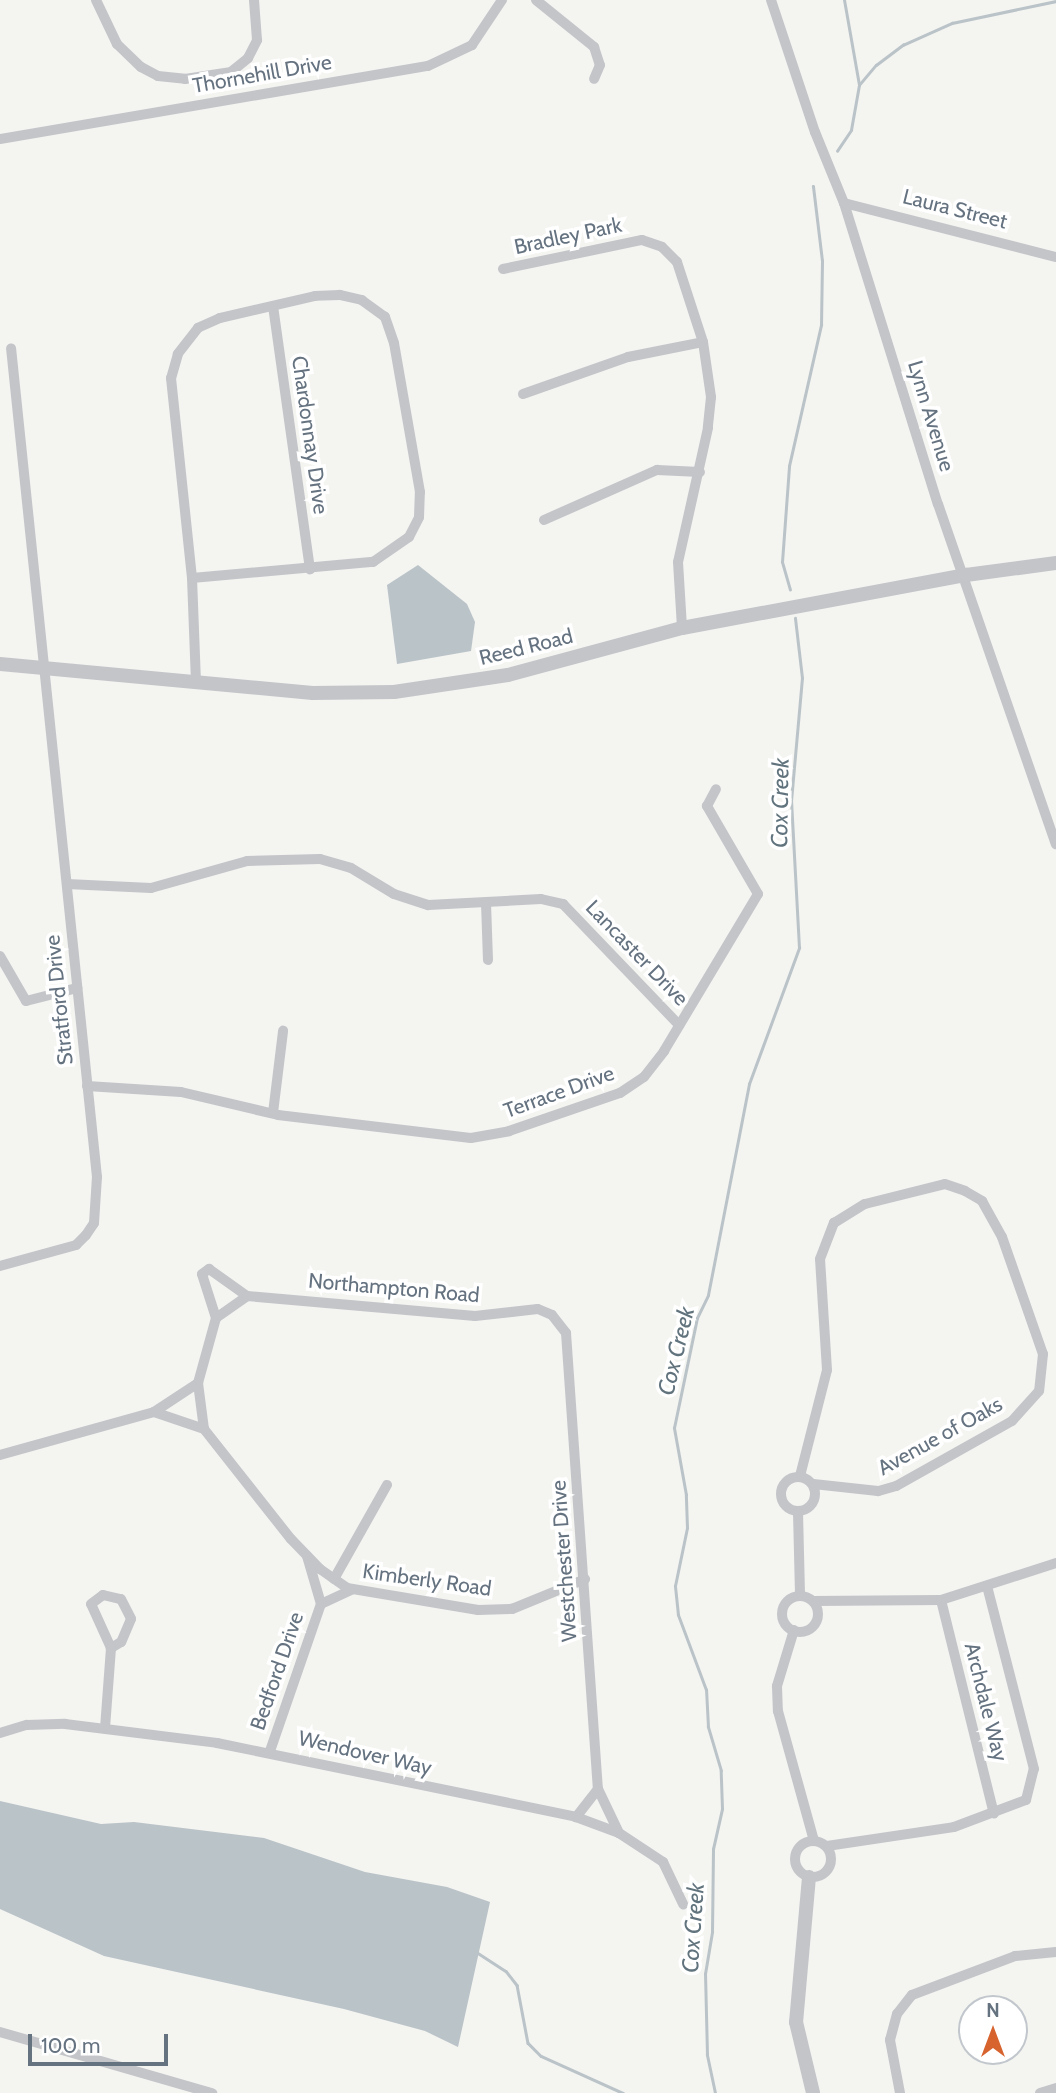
<!DOCTYPE html>
<style>
body{margin:0}
#map{position:relative;width:1056px;height:2093px;overflow:hidden;background:#f4f4f1;font-family:Cabin,sans-serif}
div>[style]{position:absolute}
.water>*{inset:0;background:#bac3c8}
.stream>*{height:2.5px;margin:-1.25px;padding:0 1.25px;transform-origin:1.25px;border-radius:1.25px;background:#bac3c8}
.minor>*{height:10px;margin:-5px;padding:0 5px;transform-origin:5px;border-radius:5px;background:#c3c5c9}
.minor>.ring{margin:-5px;padding:0;box-sizing:content-box;background:none;border:10px solid #c3c5c9;border-radius:50%}
.tertiary>*{height:14px;margin:-7px;padding:0 7px;transform-origin:7px;border-radius:7px;background:#c3c5c9}
span{translate:-50% -50%;white-space:nowrap;text-align:center;line-height:1.15;-webkit-text-stroke:7px #fff;paint-order:stroke}
.street-label{font-size:21px;color:#657280}
.water-label{font-size:23px;color:#61737d;font-style:italic}
.north{position:absolute;left:958px;top:1995px;width:70px;height:70px;box-sizing:border-box;background:#fff;border:2px solid #c1c7cc;border-radius:50%;rotate:0deg;font-size:19px;font-weight:700;line-height:28px;text-align:center;color:#657280}
.north::after{content:'';display:block;margin:auto;width:24px;height:32px;background:#d7632f;clip-path:polygon(50% 0,100% 100%,50% 72%,0 100%)}
.scale{position:absolute;left:28px;top:2034px;width:140px;height:32px;box-sizing:border-box;border:4px solid #657280;border-top:0;padding-left:9px;font-size:21px;line-height:24px;white-space:nowrap;color:#657280;-webkit-text-stroke:5px #fff;paint-order:stroke}
</style>
<div id="map">
<div class="water">
<div style="clip-path:polygon(418px 565px,467px 604px,475px 622px,471px 651px,397px 664px,387px 585px)"></div>
<div style="clip-path:polygon(0 1801px,101px 1824px,134px 1822px,264px 1838px,365px 1872px,447px 1887px,490px 1902px,458px 2047px,425px 2031px,344px 2009px,104px 1956px,0 1909px)"></div>
</div>
<div class="stream">
<div style="left:859px;top:85px;width:26px;rotate:-50deg"></div>
<div style="left:876px;top:65px;width:34px;rotate:-37deg"></div>
<div style="left:903px;top:45px;width:54px;rotate:-24.2deg"></div>
<div style="left:952px;top:23px;width:106px;rotate:-11.9deg"></div>
<div style="left:837px;top:151px;width:25px;rotate:-56deg"></div>
<div style="left:851px;top:130px;width:46px;rotate:-79.9deg"></div>
<div style="left:859px;top:85px;width:86px;rotate:-100deg"></div>
<div style="left:790px;top:590px;width:29px;rotate:-106deg"></div>
<div style="left:782px;top:562px;width:96px;rotate:-85.8deg"></div>
<div style="left:789px;top:466px;width:145px;rotate:-77.2deg"></div>
<div style="left:821px;top:325px;width:64px;rotate:-89.1deg"></div>
<div style="left:822px;top:261px;width:75px;rotate:-96.9deg"></div>
<div style="left:478px;top:1953px;width:33px;rotate:33deg"></div>
<div style="left:506px;top:1971px;width:18px;rotate:52deg"></div>
<div style="left:517px;top:1985px;width:59px;rotate:79.3deg"></div>
<div style="left:528px;top:2043px;width:18px;rotate:45deg"></div>
<div style="left:541px;top:2056px;width:90px;rotate:24.3deg"></div>
<div style="left:715px;top:2093px;width:39px;rotate:-102deg"></div>
<div style="left:707px;top:2055px;width:81px;rotate:-91.4deg"></div>
<div style="left:705px;top:1974px;width:43px;rotate:-80.5deg"></div>
<div style="left:712px;top:1932px;width:83px;rotate:-89.3deg"></div>
<div style="left:713px;top:1849px;width:41px;rotate:-77.3deg"></div>
<div style="left:722px;top:1809px;width:38px;rotate:-92deg"></div>
<div style="left:721px;top:1771px;width:46px;rotate:-106.5deg"></div>
<div style="left:708px;top:1727px;width:37px;rotate:-93deg"></div>
<div style="left:706px;top:1690px;width:80px;rotate:-110.5deg"></div>
<div style="left:678px;top:1615px;width:29px;rotate:-96deg"></div>
<div style="left:675px;top:1586px;width:59px;rotate:-78.3deg"></div>
<div style="left:687px;top:1528px;width:33px;rotate:-92deg"></div>
<div style="left:686px;top:1495px;width:68px;rotate:-100.2deg"></div>
<div style="left:674px;top:1428px;width:112px;rotate:-78.2deg"></div>
<div style="left:697px;top:1318px;width:25px;rotate:-64deg"></div>
<div style="left:708px;top:1295px;width:215px;rotate:-79deg"></div>
<div style="left:749px;top:1084px;width:145px;rotate:-69.8deg"></div>
<div style="left:799px;top:948px;width:147px;rotate:-93.1deg"></div>
<div style="left:791px;top:801px;width:123px;rotate:-84.9deg"></div>
<div style="left:802px;top:678px;width:60px;rotate:-96.7deg"></div>
</div>
<div class="minor">
<div style="left:96px;top:0;width:49px;rotate:64.5deg"></div>
<div style="left:117px;top:44px;width:33px;rotate:44deg"></div>
<div style="left:141px;top:67px;width:19px;rotate:28deg"></div>
<div style="left:158px;top:76px;width:27px;rotate:6deg"></div>
<div style="left:185px;top:79px;width:47px;rotate:-8.7deg"></div>
<div style="left:231px;top:72px;width:22px;rotate:-39deg"></div>
<div style="left:248px;top:58px;width:20px;rotate:-63deg"></div>
<div style="left:257px;top:40px;width:40px;rotate:-94.3deg"></div>
<div style="left:536px;top:0;width:75px;rotate:39deg"></div>
<div style="left:594px;top:47px;width:19px;rotate:72deg"></div>
<div style="left:600px;top:65px;width:15px;rotate:113deg"></div>
<div style="left:771px;top:0;width:139px;rotate:71.6deg"></div>
<div style="left:815px;top:132px;width:77px;rotate:67.8deg"></div>
<div style="left:844px;top:203px;width:315px;rotate:72.7deg"></div>
<div style="left:938px;top:504px;width:360px;rotate:70.9deg"></div>
<div style="left:0;top:139px;width:434px;rotate:-9.7deg"></div>
<div style="left:428px;top:66px;width:49px;rotate:-25.5deg"></div>
<div style="left:472px;top:45px;width:54px;rotate:-56.3deg"></div>
<div style="left:844px;top:203px;width:219px;rotate:14.3deg"></div>
<div style="left:503px;top:269px;width:142px;rotate:-11.8deg"></div>
<div style="left:642px;top:240px;width:21px;rotate:19deg"></div>
<div style="left:662px;top:247px;width:21px;rotate:45deg"></div>
<div style="left:677px;top:262px;width:84px;rotate:72deg"></div>
<div style="left:703px;top:342px;width:56px;rotate:81.7deg"></div>
<div style="left:711px;top:397px;width:31px;rotate:96deg"></div>
<div style="left:708px;top:428px;width:137px;rotate:102.6deg"></div>
<div style="left:678px;top:562px;width:66px;rotate:86.5deg"></div>
<div style="left:273px;top:306px;width:266px;rotate:82deg"></div>
<div style="left:523px;top:394px;width:111px;rotate:-19.4deg"></div>
<div style="left:628px;top:357px;width:76px;rotate:-11.3deg"></div>
<div style="left:544px;top:520px;width:124px;rotate:-23.9deg"></div>
<div style="left:657px;top:470px;width:43px;rotate:2.7deg"></div>
<div style="left:192px;top:578px;width:182px;rotate:-5.1deg"></div>
<div style="left:373px;top:562px;width:44px;rotate:-34.8deg"></div>
<div style="left:409px;top:537px;width:22px;rotate:-63deg"></div>
<div style="left:419px;top:517px;width:25px;rotate:-88deg"></div>
<div style="left:420px;top:492px;width:151px;rotate:-99.9deg"></div>
<div style="left:394px;top:343px;width:28px;rotate:-109deg"></div>
<div style="left:385px;top:317px;width:29px;rotate:-144deg"></div>
<div style="left:362px;top:300px;width:23px;rotate:-167deg"></div>
<div style="left:340px;top:295px;width:25px;rotate:178deg"></div>
<div style="left:315px;top:296px;width:98px;rotate:167deg"></div>
<div style="left:220px;top:318px;width:24px;rotate:156deg"></div>
<div style="left:198px;top:328px;width:33px;rotate:128deg"></div>
<div style="left:178px;top:354px;width:25px;rotate:106deg"></div>
<div style="left:171px;top:378px;width:201px;rotate:84deg"></div>
<div style="left:192px;top:578px;width:104px;rotate:87.8deg"></div>
<div style="left:67px;top:884px;width:84px;rotate:2.7deg"></div>
<div style="left:151px;top:888px;width:100px;rotate:-15.7deg"></div>
<div style="left:247px;top:861px;width:73px;rotate:-1.6deg"></div>
<div style="left:320px;top:859px;width:32px;rotate:16deg"></div>
<div style="left:351px;top:868px;width:50px;rotate:31.2deg"></div>
<div style="left:394px;top:894px;width:36px;rotate:18deg"></div>
<div style="left:428px;top:905px;width:113px;rotate:-3deg"></div>
<div style="left:541px;top:899px;width:23px;rotate:13deg"></div>
<div style="left:563px;top:904px;width:168px;rotate:46.2deg"></div>
<div style="left:486px;top:903px;width:57px;rotate:88deg"></div>
<div style="left:0;top:956px;width:52px;rotate:60deg"></div>
<div style="left:26px;top:1001px;width:53px;rotate:-14.3deg"></div>
<div style="left:87px;top:1086px;width:94px;rotate:3.7deg"></div>
<div style="left:181px;top:1092px;width:100px;rotate:13.3deg"></div>
<div style="left:278px;top:1115px;width:194px;rotate:6.8deg"></div>
<div style="left:471px;top:1138px;width:39px;rotate:-10deg"></div>
<div style="left:509px;top:1131px;width:117px;rotate:-18.9deg"></div>
<div style="left:620px;top:1093px;width:29px;rotate:-34deg"></div>
<div style="left:644px;top:1077px;width:33px;rotate:-52deg"></div>
<div style="left:664px;top:1051px;width:183px;rotate:-59.1deg"></div>
<div style="left:758px;top:894px;width:102px;rotate:-120.1deg"></div>
<div style="left:707px;top:806px;width:19px;rotate:-62deg"></div>
<div style="left:273px;top:1113px;width:83px;rotate:-83deg"></div>
<div style="left:0;top:1266px;width:79px;rotate:-15.4deg"></div>
<div style="left:76px;top:1245px;width:14px;rotate:-45deg"></div>
<div style="left:86px;top:1235px;width:14px;rotate:-56deg"></div>
<div style="left:94px;top:1223px;width:46px;rotate:-86.3deg"></div>
<div style="left:97px;top:1177px;width:833px;rotate:-95.92deg"></div>
<div style="left:216px;top:1318px;width:46px;rotate:-107.7deg"></div>
<div style="left:202px;top:1274px;width:9px;rotate:-36deg"></div>
<div style="left:209px;top:1269px;width:47px;rotate:35.4deg"></div>
<div style="left:198px;top:1383px;width:46px;rotate:82.6deg"></div>
<div style="left:204px;top:1429px;width:140px;rotate:51.7deg"></div>
<div style="left:291px;top:1539px;width:42px;rotate:46deg"></div>
<div style="left:320px;top:1569px;width:33px;rotate:35deg"></div>
<div style="left:347px;top:1588px;width:133px;rotate:9.5deg"></div>
<div style="left:478px;top:1610px;width:34px;rotate:-2deg"></div>
<div style="left:512px;top:1609px;width:79px;rotate:-22.3deg"></div>
<div style="left:154px;top:1412px;width:53px;rotate:18.8deg"></div>
<div style="left:0;top:1455px;width:160px;rotate:-15.6deg"></div>
<div style="left:154px;top:1412px;width:53px;rotate:-33.4deg"></div>
<div style="left:198px;top:1383px;width:67px;rotate:-74.5deg"></div>
<div style="left:216px;top:1318px;width:38px;rotate:-35deg"></div>
<div style="left:247px;top:1296px;width:229px;rotate:5deg"></div>
<div style="left:475px;top:1316px;width:63px;rotate:-6.3deg"></div>
<div style="left:538px;top:1309px;width:15px;rotate:23deg"></div>
<div style="left:552px;top:1315px;width:23px;rotate:52deg"></div>
<div style="left:566px;top:1333px;width:457px;rotate:86deg"></div>
<div style="left:598px;top:1789px;width:36px;rotate:128deg"></div>
<div style="left:800px;top:1476px;width:109px;rotate:-75.7deg"></div>
<div style="left:827px;top:1370px;width:111px;rotate:-93.6deg"></div>
<div style="left:820px;top:1259px;width:39px;rotate:-69deg"></div>
<div style="left:834px;top:1223px;width:36px;rotate:-32deg"></div>
<div style="left:865px;top:1204px;width:82px;rotate:-14deg"></div>
<div style="left:945px;top:1184px;width:21px;rotate:19deg"></div>
<div style="left:965px;top:1191px;width:20px;rotate:30deg"></div>
<div style="left:982px;top:1201px;width:41px;rotate:60.9deg"></div>
<div style="left:1002px;top:1237px;width:124px;rotate:70.7deg"></div>
<div style="left:1043px;top:1354px;width:37px;rotate:96deg"></div>
<div style="left:1039px;top:1391px;width:40px;rotate:132deg"></div>
<div style="left:1012px;top:1421px;width:133px;rotate:150.7deg"></div>
<div style="left:896px;top:1486px;width:19px;rotate:164deg"></div>
<div style="left:878px;top:1491px;width:65px;rotate:-173.9deg"></div>
<div class="ring" style="left:781px;top:1477px;width:24px;height:24px"></div>
<div style="left:798px;top:1512px;width:84px;rotate:88.6deg"></div>
<div style="left:307px;top:1556px;width:50px;rotate:73.7deg"></div>
<div style="left:334px;top:1579px;width:108px;rotate:-60.6deg"></div>
<div style="left:103px;top:1595px;width:18px;rotate:13deg"></div>
<div style="left:121px;top:1599px;width:22px;rotate:63deg"></div>
<div style="left:131px;top:1619px;width:25px;rotate:113deg"></div>
<div style="left:121px;top:1642px;width:12px;rotate:149deg"></div>
<div style="left:111px;top:1648px;width:48px;rotate:-114.4deg"></div>
<div style="left:91px;top:1604px;width:15px;rotate:-37deg"></div>
<div class="ring" style="left:782px;top:1596px;width:26px;height:26px"></div>
<div style="left:941px;top:1600px;width:220px;rotate:76.1deg"></div>
<div style="left:813px;top:1601px;width:128px;rotate:-0.4deg"></div>
<div style="left:941px;top:1600px;width:121px;rotate:-17.8deg"></div>
<div style="left:794px;top:1630px;width:59px;rotate:106.9deg"></div>
<div style="left:777px;top:1686px;width:25px;rotate:88deg"></div>
<div style="left:778px;top:1711px;width:135px;rotate:74.5deg"></div>
<div style="left:105px;top:1728px;width:80px;rotate:-85.7deg"></div>
<div style="left:0;top:1733px;width:28px;rotate:-17deg"></div>
<div style="left:27px;top:1725px;width:38px;rotate:-2deg"></div>
<div style="left:65px;top:1724px;width:153px;rotate:7.1deg"></div>
<div style="left:217px;top:1743px;width:367px;rotate:11.6deg"></div>
<div style="left:576px;top:1817px;width:46px;rotate:20.4deg"></div>
<div style="left:619px;top:1833px;width:53px;rotate:33.4deg"></div>
<div style="left:663px;top:1862px;width:47px;rotate:64.5deg"></div>
<div style="left:270px;top:1751px;width:156px;rotate:-70.9deg"></div>
<div style="left:321px;top:1604px;width:35px;rotate:-25deg"></div>
<div style="left:598px;top:1789px;width:49px;rotate:64.5deg"></div>
<div class="ring" style="left:795px;top:1841px;width:26px;height:26px"></div>
<div style="left:827px;top:1846px;width:128px;rotate:-8.5deg"></div>
<div style="left:954px;top:1827px;width:77px;rotate:-20.6deg"></div>
<div style="left:1026px;top:1800px;width:32px;rotate:-76deg"></div>
<div style="left:1034px;top:1769px;width:189px;rotate:-104.4deg"></div>
<div style="left:0;top:2032px;width:221px;rotate:16.1deg"></div>
<div style="left:900px;top:2093px;width:54px;rotate:-100.7deg"></div>
<div style="left:890px;top:2040px;width:27px;rotate:-75deg"></div>
<div style="left:897px;top:2014px;width:24px;rotate:-52deg"></div>
<div style="left:912px;top:1995px;width:110px;rotate:-20.7deg"></div>
<div style="left:1015px;top:1956px;width:41px;rotate:-5.6deg"></div>
<div style="left:1040px;top:2093px;width:17px;rotate:-17deg"></div>
</div>
<div class="tertiary">
<div style="left:0;top:664px;width:314px;rotate:5.3deg"></div>
<div style="left:313px;top:693px;width:81px;rotate:-0.7deg"></div>
<div style="left:394px;top:692px;width:115px;rotate:-8.5deg"></div>
<div style="left:508px;top:675px;width:180px;rotate:-15.1deg"></div>
<div style="left:682px;top:628px;width:289px;rotate:-10.6deg"></div>
<div style="left:966px;top:575px;width:91px;rotate:-7.6deg"></div>
<div style="left:809px;top:1877px;width:146px;rotate:95.1deg"></div>
<div style="left:796px;top:2022px;width:73px;rotate:76.5deg"></div>
</div>
<div class="street-label">
<span style="left:262px;top:74px;rotate:-10deg">Thornehill Drive</span>
<span style="left:955px;top:209px;rotate:14deg">Laura Street</span>
<span style="left:568px;top:236px;rotate:-12deg">Bradley Park</span>
<span style="left:931px;top:416px;rotate:73deg">Lynn Avenue</span>
<span style="left:310px;top:435px;rotate:82deg">Chardonnay Drive</span>
<span style="left:526px;top:647px;rotate:-14deg">Reed Road</span>
<span style="left:637px;top:953px;rotate:46deg">Lancaster Drive</span>
<span style="left:59px;top:1000px;rotate:-96deg">Stratford Drive</span>
<span style="left:559px;top:1092px;rotate:-20deg">Terrace Drive</span>
<span style="left:394px;top:1288px;rotate:5deg">Northampton Road</span>
<span style="left:940px;top:1436px;rotate:-29deg">Avenue of Oaks</span>
<span style="left:564px;top:1561px;rotate:-94deg">Westchester Drive</span>
<span style="left:427px;top:1580px;rotate:8deg">Kimberly Road</span>
<span style="left:277px;top:1671px;rotate:-71deg">Bedford Drive</span>
<span style="left:986px;top:1702px;rotate:76deg">Archdale Way</span>
<span style="left:365px;top:1753px;rotate:13deg">Wendover Way</span>
</div>
<div class="water-label">
<span style="left:780px;top:803px;rotate:-89deg">Cox Creek</span>
<span style="left:676px;top:1351px;rotate:-76deg">Cox Creek</span>
<span style="left:693px;top:1928px;rotate:-86deg">Cox Creek</span>
</div>
<div class="north">N</div>
<div class="scale">100 m</div>
</div>
